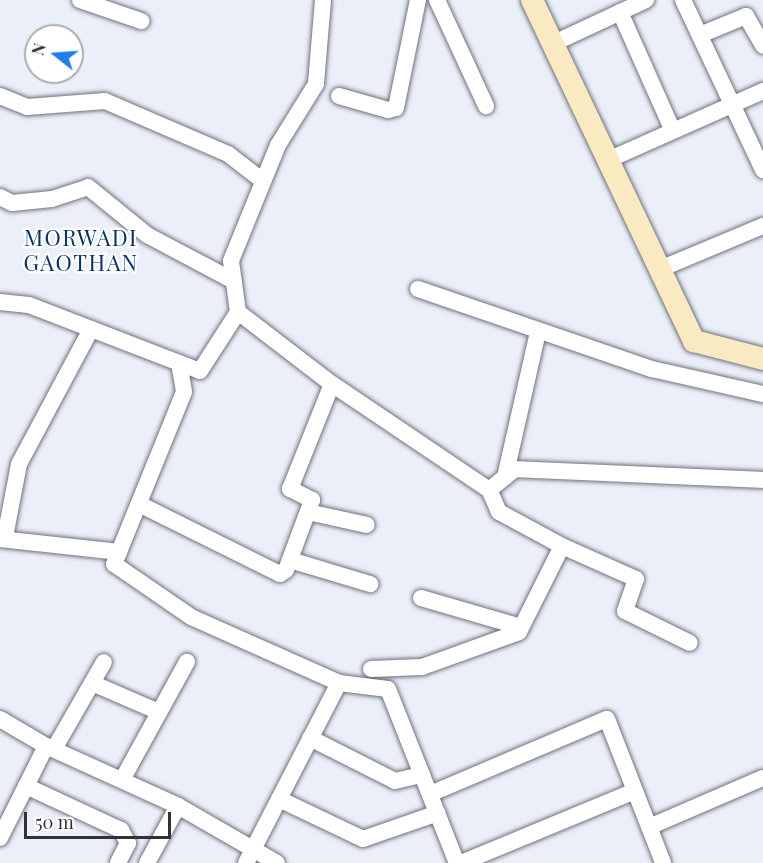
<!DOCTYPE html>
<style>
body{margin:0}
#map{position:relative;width:763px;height:863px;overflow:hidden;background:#ebeffa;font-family:"Playfair Display",serif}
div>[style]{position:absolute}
.roads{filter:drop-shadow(0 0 2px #6f727c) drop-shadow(0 0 2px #6f727c)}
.street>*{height:16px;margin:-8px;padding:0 8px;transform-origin:8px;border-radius:8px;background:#fff}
.secondary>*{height:22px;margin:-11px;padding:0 11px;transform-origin:11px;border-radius:11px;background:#faeac2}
span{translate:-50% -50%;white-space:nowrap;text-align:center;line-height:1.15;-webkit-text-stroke:4.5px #fff;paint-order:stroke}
.neighbourhood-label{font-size:22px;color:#073365;letter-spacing:1.5px}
.north{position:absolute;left:24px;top:24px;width:60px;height:60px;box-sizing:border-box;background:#fff;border:2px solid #acadae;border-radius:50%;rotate:287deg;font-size:16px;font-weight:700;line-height:24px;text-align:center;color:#2f3135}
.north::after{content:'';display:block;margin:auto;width:21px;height:27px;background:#237de7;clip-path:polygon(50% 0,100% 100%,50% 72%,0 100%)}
.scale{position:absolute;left:24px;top:812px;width:147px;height:27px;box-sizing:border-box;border:3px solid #2f3135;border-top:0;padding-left:8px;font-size:18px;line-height:21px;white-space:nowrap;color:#2f3135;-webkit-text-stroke:4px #fff;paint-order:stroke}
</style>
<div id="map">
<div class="roads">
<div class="street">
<div style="left:80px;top:0;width:65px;rotate:19deg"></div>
<div style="left:323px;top:0;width:84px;rotate:94.8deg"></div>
<div style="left:316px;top:84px;width:72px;rotate:121.9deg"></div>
<div style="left:278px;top:145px;width:125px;rotate:112.1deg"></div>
<div style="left:231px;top:261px;width:51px;rotate:82.2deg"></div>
<div style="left:238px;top:312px;width:118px;rotate:37.5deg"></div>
<div style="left:332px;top:384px;width:189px;rotate:34deg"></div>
<div style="left:489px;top:490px;width:33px;rotate:-39deg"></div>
<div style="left:515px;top:469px;width:248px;rotate:2.5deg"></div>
<div style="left:437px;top:0;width:117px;rotate:65.2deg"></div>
<div style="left:683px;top:0;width:188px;rotate:64.8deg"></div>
<div style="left:620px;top:12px;width:130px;rotate:66deg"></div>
<div style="left:700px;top:35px;width:50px;rotate:-22.4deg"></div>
<div style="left:746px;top:16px;width:34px;rotate:60deg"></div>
<div style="left:552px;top:44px;width:104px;rotate:-25.1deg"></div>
<div style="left:0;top:96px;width:29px;rotate:22deg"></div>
<div style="left:27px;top:107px;width:78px;rotate:-4.4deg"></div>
<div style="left:105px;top:101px;width:134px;rotate:23.3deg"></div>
<div style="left:228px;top:154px;width:44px;rotate:37.6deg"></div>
<div style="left:339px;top:96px;width:51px;rotate:15.9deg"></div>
<div style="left:388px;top:110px;width:8px;rotate:-14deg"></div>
<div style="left:396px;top:108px;width:110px;rotate:-78.5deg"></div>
<div style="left:608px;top:160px;width:170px;rotate:-24deg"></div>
<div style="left:0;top:197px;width:13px;rotate:27deg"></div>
<div style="left:12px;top:203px;width:40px;rotate:-5.7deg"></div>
<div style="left:52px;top:199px;width:38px;rotate:-18deg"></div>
<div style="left:88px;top:187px;width:76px;rotate:39.1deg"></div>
<div style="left:147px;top:235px;width:98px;rotate:27.9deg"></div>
<div style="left:660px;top:269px;width:112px;rotate:-22.7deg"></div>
<div style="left:418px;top:289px;width:247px;rotate:18.9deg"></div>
<div style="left:652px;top:369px;width:114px;rotate:12.7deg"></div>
<div style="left:0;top:302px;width:29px;rotate:6deg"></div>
<div style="left:29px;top:305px;width:183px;rotate:21.1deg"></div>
<div style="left:200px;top:371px;width:70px;rotate:-57.2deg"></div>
<div style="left:179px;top:363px;width:29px;rotate:80deg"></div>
<div style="left:184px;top:392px;width:186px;rotate:112.1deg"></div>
<div style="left:114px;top:564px;width:93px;rotate:34.5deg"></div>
<div style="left:191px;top:617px;width:162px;rotate:24deg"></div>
<div style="left:505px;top:477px;width:149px;rotate:-77.2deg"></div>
<div style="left:139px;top:504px;width:157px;rotate:26.4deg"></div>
<div style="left:280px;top:574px;width:7px;rotate:-34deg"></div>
<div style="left:286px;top:570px;width:75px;rotate:-69.6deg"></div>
<div style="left:312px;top:500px;width:25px;rotate:-153deg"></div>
<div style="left:290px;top:489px;width:113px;rotate:-68.2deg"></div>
<div style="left:308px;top:512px;width:60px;rotate:12.4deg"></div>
<div style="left:5px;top:537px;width:74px;rotate:-79.1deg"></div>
<div style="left:19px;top:464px;width:153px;rotate:-61.9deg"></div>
<div style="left:0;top:539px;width:120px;rotate:6.2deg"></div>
<div style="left:562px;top:546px;width:81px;rotate:24deg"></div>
<div style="left:636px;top:579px;width:34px;rotate:109deg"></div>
<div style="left:625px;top:611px;width:72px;rotate:26.2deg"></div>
<div style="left:290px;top:560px;width:84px;rotate:16.7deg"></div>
<div style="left:421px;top:598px;width:104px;rotate:16.2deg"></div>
<div style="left:371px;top:669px;width:51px;rotate:-2.2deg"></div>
<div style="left:422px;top:667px;width:103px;rotate:-19.8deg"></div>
<div style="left:519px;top:632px;width:96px;rotate:-63.4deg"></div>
<div style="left:562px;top:546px;width:72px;rotate:-151.6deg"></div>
<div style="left:499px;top:512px;width:24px;rotate:-114deg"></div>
<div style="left:92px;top:683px;width:73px;rotate:23.4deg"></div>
<div style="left:0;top:719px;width:53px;rotate:30.4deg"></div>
<div style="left:46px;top:746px;width:145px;rotate:24.4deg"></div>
<div style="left:178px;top:806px;width:114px;rotate:29.9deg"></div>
<div style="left:310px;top:738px;width:95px;rotate:26.8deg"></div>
<div style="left:395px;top:781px;width:28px;rotate:-13deg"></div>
<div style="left:54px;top:749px;width:100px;rotate:-60.1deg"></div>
<div style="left:122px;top:780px;width:135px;rotate:-61.2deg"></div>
<div style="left:26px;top:786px;width:105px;rotate:24.9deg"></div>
<div style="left:121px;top:830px;width:15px;rotate:62deg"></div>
<div style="left:128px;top:843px;width:22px;rotate:117deg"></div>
<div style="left:430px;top:794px;width:192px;rotate:-23deg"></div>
<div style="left:607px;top:719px;width:155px;rotate:68.7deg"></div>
<div style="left:279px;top:799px;width:93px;rotate:25.5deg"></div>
<div style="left:363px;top:839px;width:79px;rotate:-19.1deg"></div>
<div style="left:649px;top:827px;width:124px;rotate:-23.3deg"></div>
<div style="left:0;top:838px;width:103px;rotate:-63.4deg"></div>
<div style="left:147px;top:863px;width:65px;rotate:-61.5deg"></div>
<div style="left:246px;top:863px;width:203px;rotate:-62.7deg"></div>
<div style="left:339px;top:683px;width:49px;rotate:7deg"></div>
<div style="left:388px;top:689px;width:187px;rotate:68.4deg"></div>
<div style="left:461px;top:863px;width:188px;rotate:-22.5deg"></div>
</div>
<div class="secondary">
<div style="left:532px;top:0;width:378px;rotate:64.6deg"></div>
<div style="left:694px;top:341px;width:71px;rotate:14.6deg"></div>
</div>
</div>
<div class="neighbourhood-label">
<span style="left:81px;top:250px">MORWADI<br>GAOTHAN</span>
</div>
<div class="north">N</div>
<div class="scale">50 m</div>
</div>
